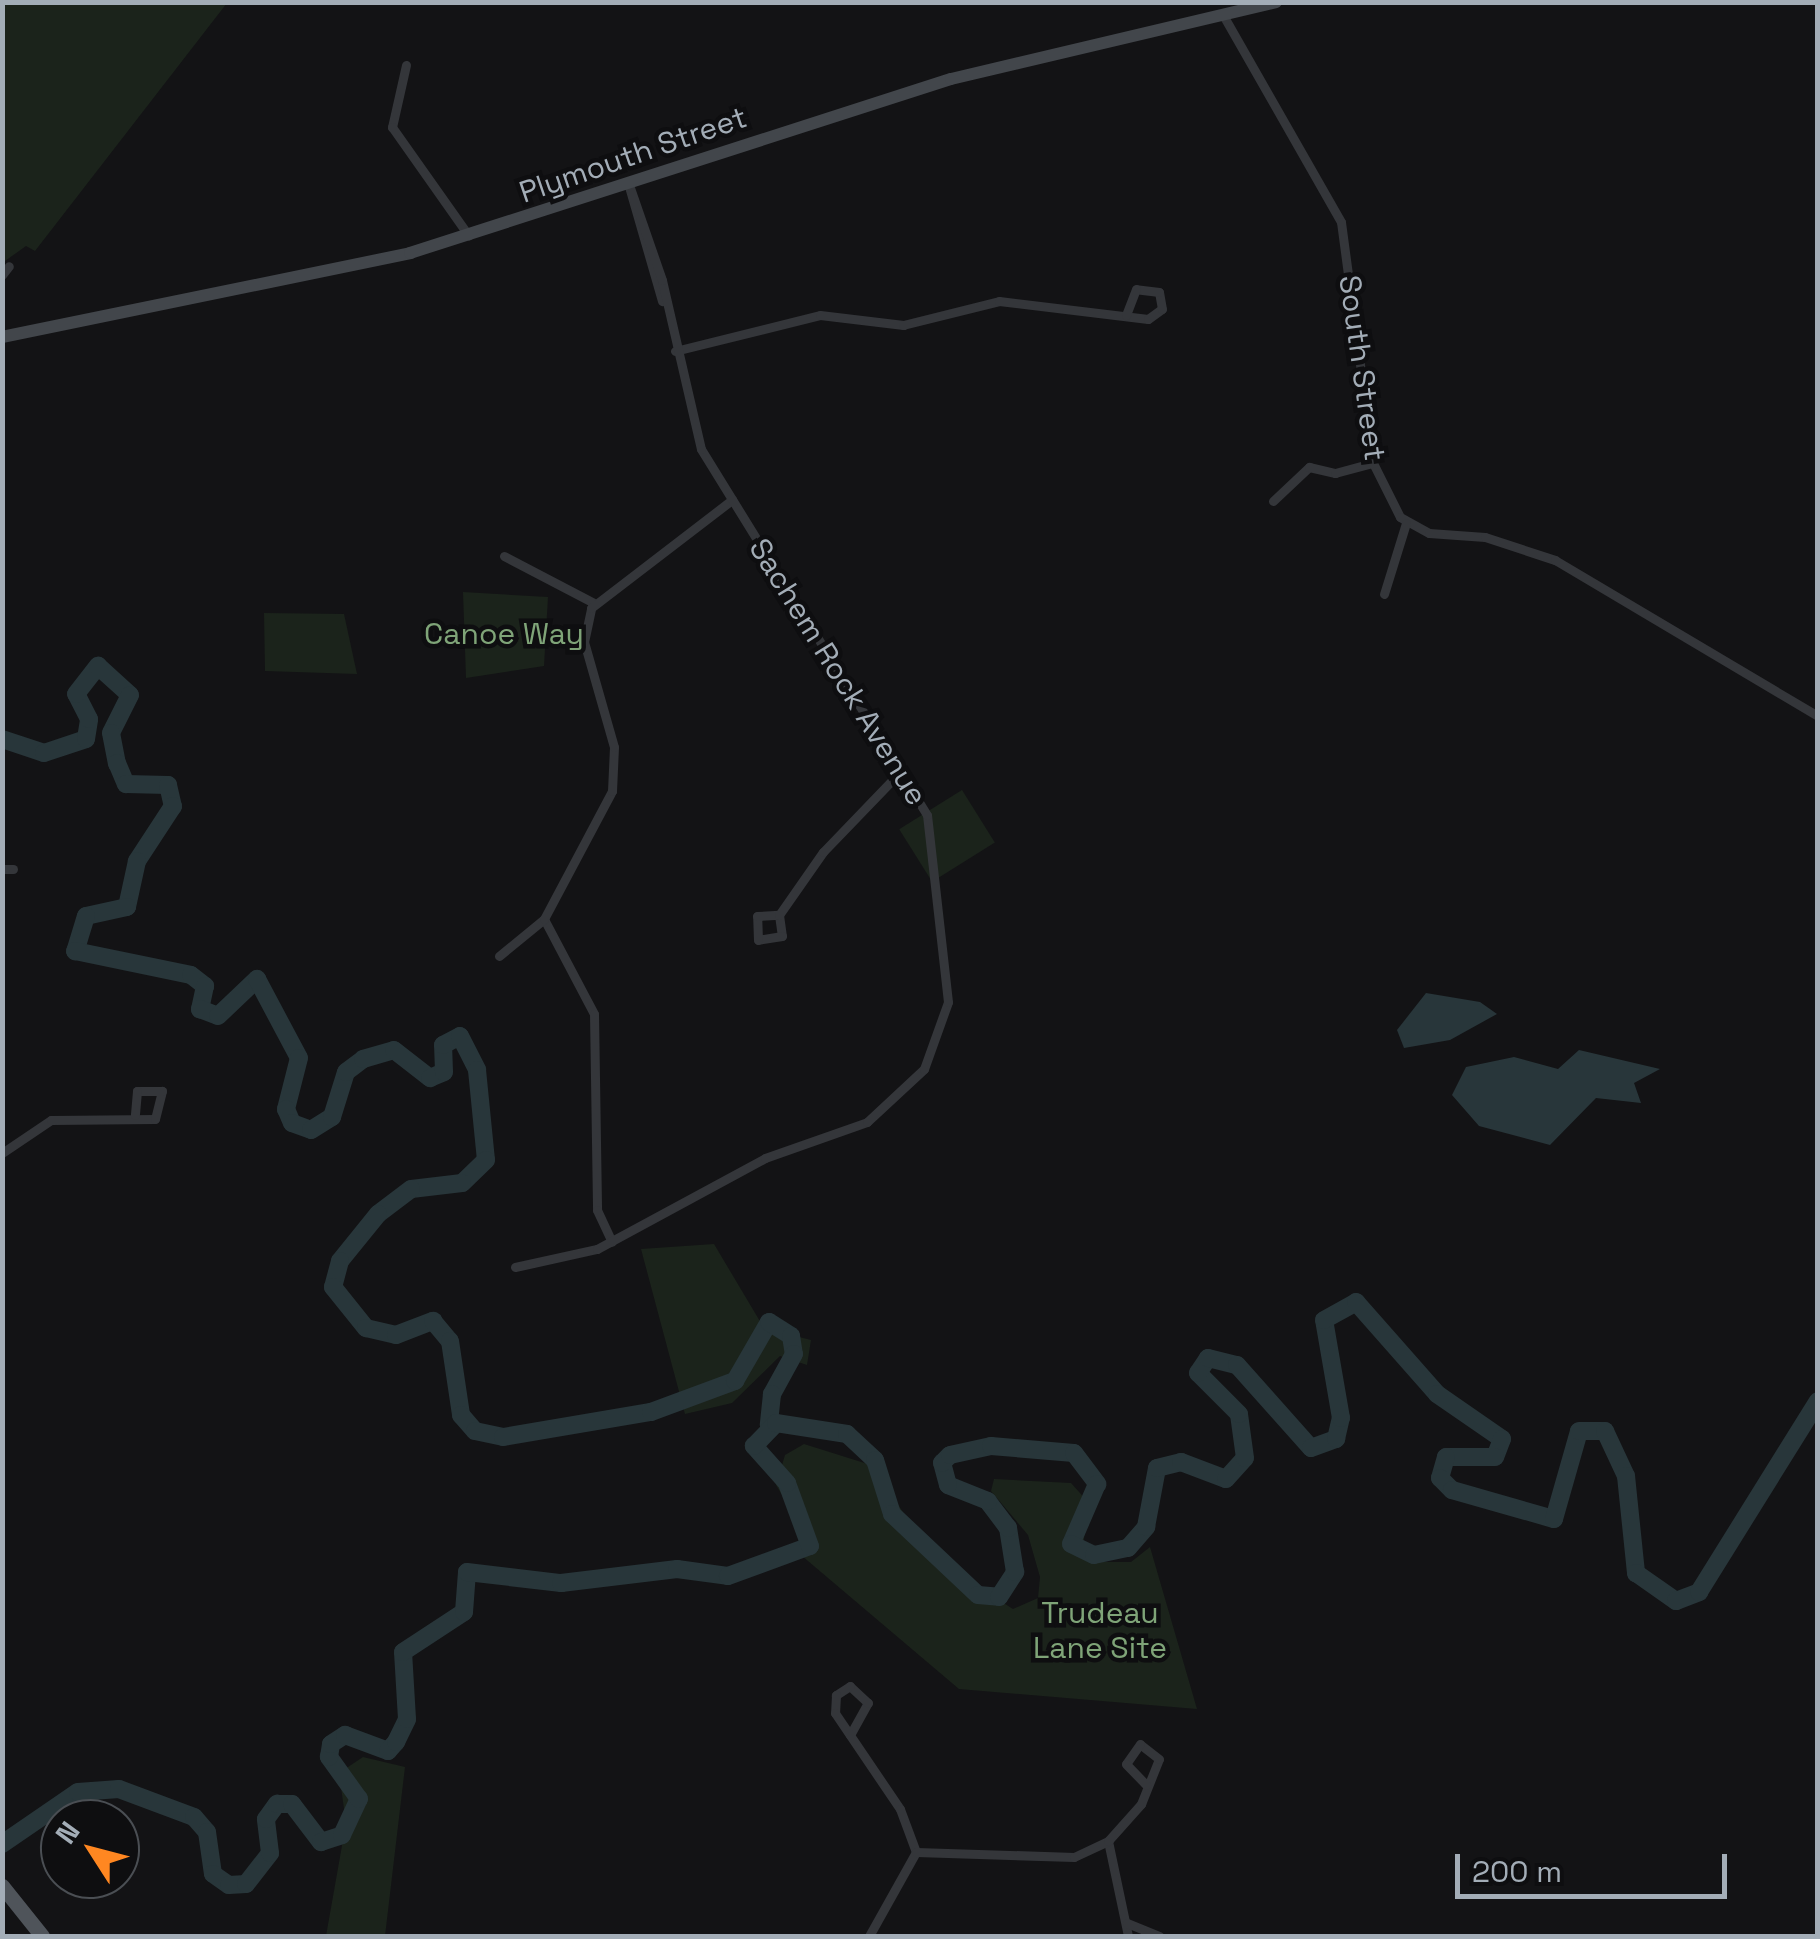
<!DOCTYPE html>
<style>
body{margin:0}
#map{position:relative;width:1820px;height:1939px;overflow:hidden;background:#131315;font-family:"Space Grotesk",sans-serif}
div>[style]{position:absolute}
.green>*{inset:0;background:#1b231b;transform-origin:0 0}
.water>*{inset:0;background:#28363a}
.river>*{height:18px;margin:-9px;padding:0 9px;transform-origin:9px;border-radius:9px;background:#28363a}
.minor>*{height:9px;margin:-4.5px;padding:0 4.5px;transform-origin:4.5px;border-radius:4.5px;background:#34363a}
.secondary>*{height:12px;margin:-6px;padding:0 6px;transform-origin:6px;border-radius:6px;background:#42464b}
.primary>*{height:15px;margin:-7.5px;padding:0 7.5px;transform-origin:7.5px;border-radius:7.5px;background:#4f545a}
span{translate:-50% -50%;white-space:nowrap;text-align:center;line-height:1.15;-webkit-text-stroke:9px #0e0e10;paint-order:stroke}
.street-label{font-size:30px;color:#a3adb7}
.park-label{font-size:30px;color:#7fa478}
.frame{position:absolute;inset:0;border:5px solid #a3adb7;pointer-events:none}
.north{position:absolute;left:40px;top:1799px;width:100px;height:100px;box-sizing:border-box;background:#0e0e10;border:2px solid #4a4e53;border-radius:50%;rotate:306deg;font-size:28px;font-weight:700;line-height:40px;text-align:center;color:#a3adb7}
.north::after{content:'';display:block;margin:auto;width:35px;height:45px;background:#ff8721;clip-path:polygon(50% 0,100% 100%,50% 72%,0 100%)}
.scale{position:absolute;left:1455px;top:1854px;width:272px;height:45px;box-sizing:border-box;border:5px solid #a3adb7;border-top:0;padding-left:12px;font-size:30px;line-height:35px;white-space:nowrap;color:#a3adb7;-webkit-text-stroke:8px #0e0e10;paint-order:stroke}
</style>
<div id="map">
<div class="green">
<div style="clip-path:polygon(2px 3px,227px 3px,35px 251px,26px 246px,5px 261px)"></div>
<div style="clip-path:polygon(463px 592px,548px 597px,544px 666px,466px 678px)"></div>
<div style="clip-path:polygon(264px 613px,344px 614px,357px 674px,265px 671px)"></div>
<div style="left:962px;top:790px;width:62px;height:74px;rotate:58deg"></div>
<div style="clip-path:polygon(714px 1244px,764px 1328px,811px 1340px,807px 1365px,780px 1356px,732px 1403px,685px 1414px,641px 1249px)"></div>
<div style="clip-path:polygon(804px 1444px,874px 1466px,931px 1557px,1013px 1609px,1038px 1598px,1040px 1577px,1028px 1535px,991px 1491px,994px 1479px,1071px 1483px,1088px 1502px,1083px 1549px,1095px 1562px,1131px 1562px,1150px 1547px,1197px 1709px,959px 1689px,795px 1550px,805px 1533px,776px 1485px,785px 1455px)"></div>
<div style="clip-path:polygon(363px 1757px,405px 1767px,385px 1936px,326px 1936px,346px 1823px,339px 1773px)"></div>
</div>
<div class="water">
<div style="clip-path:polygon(1426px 993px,1480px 1002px,1497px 1014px,1450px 1040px,1404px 1048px,1397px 1030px)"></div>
<div style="clip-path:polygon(1579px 1050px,1660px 1069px,1634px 1083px,1641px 1103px,1596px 1098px,1550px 1145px,1479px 1126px,1452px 1095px,1466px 1067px,1514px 1057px,1558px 1069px)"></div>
</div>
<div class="river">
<div style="left:2px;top:739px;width:44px;rotate:18.4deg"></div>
<div style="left:44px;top:753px;width:44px;rotate:-18.4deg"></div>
<div style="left:86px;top:739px;width:20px;rotate:-81deg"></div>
<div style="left:89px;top:719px;width:28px;rotate:-117deg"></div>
<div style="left:76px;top:694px;width:36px;rotate:-52deg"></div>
<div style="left:98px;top:666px;width:43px;rotate:42.2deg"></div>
<div style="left:130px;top:695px;width:42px;rotate:116.6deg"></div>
<div style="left:111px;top:733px;width:31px;rotate:79deg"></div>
<div style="left:117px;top:763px;width:23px;rotate:67deg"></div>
<div style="left:126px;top:784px;width:42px;rotate:1.4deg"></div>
<div style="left:168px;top:785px;width:22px;rotate:77deg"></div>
<div style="left:173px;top:806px;width:66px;rotate:123.2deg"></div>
<div style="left:137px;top:861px;width:47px;rotate:102.3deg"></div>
<div style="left:127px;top:907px;width:42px;rotate:167.6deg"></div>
<div style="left:86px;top:916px;width:37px;rotate:107deg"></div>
<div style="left:75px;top:951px;width:118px;rotate:11.7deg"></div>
<div style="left:191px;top:975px;width:18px;rotate:38deg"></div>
<div style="left:205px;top:986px;width:24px;rotate:102deg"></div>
<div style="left:200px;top:1009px;width:19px;rotate:21deg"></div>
<div style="left:218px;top:1016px;width:54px;rotate:-43.5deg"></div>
<div style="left:257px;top:979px;width:89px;rotate:62deg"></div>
<div style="left:299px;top:1058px;width:53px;rotate:104.3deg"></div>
<div style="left:286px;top:1109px;width:15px;rotate:67deg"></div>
<div style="left:292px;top:1123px;width:20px;rotate:20deg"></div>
<div style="left:311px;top:1130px;width:25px;rotate:-32deg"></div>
<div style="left:332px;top:1117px;width:47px;rotate:-72.7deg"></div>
<div style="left:346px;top:1072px;width:21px;rotate:-37deg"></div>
<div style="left:363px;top:1059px;width:32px;rotate:-16deg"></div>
<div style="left:394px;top:1050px;width:46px;rotate:37.9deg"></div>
<div style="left:430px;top:1078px;width:15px;rotate:-23deg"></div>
<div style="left:444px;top:1072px;width:27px;rotate:-92deg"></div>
<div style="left:443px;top:1045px;width:19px;rotate:-28deg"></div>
<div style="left:460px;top:1036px;width:38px;rotate:63deg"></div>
<div style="left:477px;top:1070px;width:90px;rotate:84.3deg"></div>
<div style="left:486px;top:1160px;width:33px;rotate:136deg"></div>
<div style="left:462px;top:1183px;width:51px;rotate:173.3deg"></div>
<div style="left:411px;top:1189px;width:41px;rotate:142.9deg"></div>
<div style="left:378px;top:1214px;width:60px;rotate:129deg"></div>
<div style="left:340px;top:1261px;width:27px;rotate:105deg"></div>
<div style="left:333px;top:1287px;width:53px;rotate:51.2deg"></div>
<div style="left:366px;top:1328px;width:31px;rotate:13deg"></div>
<div style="left:396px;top:1335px;width:40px;rotate:-21deg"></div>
<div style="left:433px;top:1321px;width:26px;rotate:50deg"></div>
<div style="left:450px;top:1341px;width:75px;rotate:81.5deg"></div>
<div style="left:461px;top:1415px;width:21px;rotate:49deg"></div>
<div style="left:475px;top:1431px;width:29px;rotate:12deg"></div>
<div style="left:503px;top:1437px;width:150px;rotate:-9.6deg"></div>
<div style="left:651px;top:1412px;width:90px;rotate:-20.3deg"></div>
<div style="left:735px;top:1381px;width:68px;rotate:-60deg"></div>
<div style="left:769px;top:1322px;width:26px;rotate:32deg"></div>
<div style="left:791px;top:1336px;width:18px;rotate:81deg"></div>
<div style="left:794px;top:1354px;width:46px;rotate:118.8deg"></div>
<div style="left:772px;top:1394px;width:31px;rotate:96deg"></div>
<div style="left:2px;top:1844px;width:92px;rotate:-34.4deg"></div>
<div style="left:78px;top:1792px;width:41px;rotate:-4.2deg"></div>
<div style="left:119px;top:1789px;width:80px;rotate:20.5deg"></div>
<div style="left:194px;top:1817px;width:20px;rotate:49deg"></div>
<div style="left:207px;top:1832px;width:42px;rotate:81.9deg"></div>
<div style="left:213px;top:1874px;width:19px;rotate:35deg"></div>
<div style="left:229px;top:1885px;width:17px;rotate:-3deg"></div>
<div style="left:246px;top:1884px;width:39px;rotate:-52deg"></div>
<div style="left:270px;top:1853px;width:34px;rotate:-97deg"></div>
<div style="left:266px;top:1819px;width:19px;rotate:-54deg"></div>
<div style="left:277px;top:1804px;width:15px"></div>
<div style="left:292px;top:1804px;width:48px;rotate:52.7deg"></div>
<div style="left:321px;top:1842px;width:22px;rotate:-18deg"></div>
<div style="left:342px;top:1835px;width:40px;rotate:-65deg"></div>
<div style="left:359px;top:1799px;width:52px;rotate:-125.5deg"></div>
<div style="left:329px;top:1757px;width:13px;rotate:-81deg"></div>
<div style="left:331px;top:1744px;width:17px;rotate:-33deg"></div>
<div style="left:345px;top:1735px;width:46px;rotate:20.4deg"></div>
<div style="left:388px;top:1751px;width:12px;rotate:-48deg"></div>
<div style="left:396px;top:1742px;width:25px;rotate:-64deg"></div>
<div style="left:407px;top:1719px;width:67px;rotate:-93.4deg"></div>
<div style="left:403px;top:1652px;width:73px;rotate:-33.3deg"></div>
<div style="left:464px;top:1612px;width:40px;rotate:-85.7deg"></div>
<div style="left:467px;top:1572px;width:95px;rotate:6.7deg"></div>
<div style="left:561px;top:1583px;width:117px;rotate:-6.9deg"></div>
<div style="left:677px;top:1569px;width:51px;rotate:7.8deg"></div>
<div style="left:728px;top:1576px;width:87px;rotate:-20.1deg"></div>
<div style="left:810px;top:1546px;width:67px;rotate:-110.1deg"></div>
<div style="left:787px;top:1483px;width:50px;rotate:-131.7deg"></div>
<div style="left:754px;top:1446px;width:32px;rotate:-46deg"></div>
<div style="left:776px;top:1423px;width:72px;rotate:8.8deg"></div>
<div style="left:847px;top:1434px;width:38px;rotate:43deg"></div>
<div style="left:875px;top:1460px;width:57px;rotate:72.5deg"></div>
<div style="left:892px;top:1514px;width:118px;rotate:43.3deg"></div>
<div style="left:978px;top:1595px;width:21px;rotate:5deg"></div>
<div style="left:999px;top:1597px;width:30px;rotate:-57deg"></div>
<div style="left:1015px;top:1572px;width:45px;rotate:-99deg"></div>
<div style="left:1008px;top:1528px;width:34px;rotate:-127deg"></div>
<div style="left:988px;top:1501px;width:43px;rotate:-158.2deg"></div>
<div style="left:948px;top:1485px;width:23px;rotate:-105deg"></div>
<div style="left:942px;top:1463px;width:11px;rotate:-45deg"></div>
<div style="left:950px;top:1455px;width:42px;rotate:-12.4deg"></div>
<div style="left:991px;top:1446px;width:83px;rotate:4.8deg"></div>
<div style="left:1074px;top:1453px;width:39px;rotate:53deg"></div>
<div style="left:1097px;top:1484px;width:65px;rotate:113.4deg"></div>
<div style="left:1071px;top:1544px;width:25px;rotate:26deg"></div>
<div style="left:1094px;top:1555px;width:35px;rotate:-12deg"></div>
<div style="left:1128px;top:1548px;width:28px;rotate:-49deg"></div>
<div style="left:1146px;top:1527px;width:60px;rotate:-79.4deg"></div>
<div style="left:1157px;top:1468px;width:25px;rotate:-14deg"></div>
<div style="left:1181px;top:1462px;width:48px;rotate:20.7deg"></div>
<div style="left:1226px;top:1479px;width:28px;rotate:-48deg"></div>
<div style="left:1245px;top:1458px;width:44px;rotate:-97.8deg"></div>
<div style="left:1239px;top:1414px;width:58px;rotate:-135deg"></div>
<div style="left:1198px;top:1373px;width:18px;rotate:-56deg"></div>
<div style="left:1208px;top:1358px;width:30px;rotate:14deg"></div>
<div style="left:1237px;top:1365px;width:111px;rotate:48.3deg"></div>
<div style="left:1311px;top:1448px;width:27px;rotate:-20deg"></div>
<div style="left:1336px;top:1439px;width:22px;rotate:-77deg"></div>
<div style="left:1341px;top:1418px;width:99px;rotate:-99.8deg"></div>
<div style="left:1324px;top:1320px;width:37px;rotate:-29deg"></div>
<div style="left:1356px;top:1302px;width:123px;rotate:48.6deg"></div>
<div style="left:1437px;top:1394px;width:79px;rotate:34.7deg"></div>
<div style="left:1502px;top:1439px;width:19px;rotate:111deg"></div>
<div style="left:1495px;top:1457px;width:49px;rotate:180deg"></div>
<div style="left:1446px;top:1457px;width:22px;rotate:106deg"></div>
<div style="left:1440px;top:1478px;width:17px;rotate:45deg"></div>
<div style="left:1452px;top:1490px;width:106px;rotate:15.9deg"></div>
<div style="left:1554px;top:1519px;width:91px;rotate:-74.1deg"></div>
<div style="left:1579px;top:1431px;width:26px"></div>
<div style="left:1605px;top:1431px;width:50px;rotate:65deg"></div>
<div style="left:1626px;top:1476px;width:98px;rotate:84.1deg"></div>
<div style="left:1636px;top:1573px;width:49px;rotate:35deg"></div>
<div style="left:1676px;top:1601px;width:25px;rotate:-21deg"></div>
<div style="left:1699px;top:1592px;width:225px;rotate:-58.1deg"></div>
</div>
<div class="minor">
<div style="left:1223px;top:15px;width:238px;rotate:60.3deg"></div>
<div style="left:1341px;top:222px;width:243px;rotate:82.4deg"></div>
<div style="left:1373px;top:463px;width:60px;rotate:63.4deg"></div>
<div style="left:1400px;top:517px;width:33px;rotate:29deg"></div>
<div style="left:1429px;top:533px;width:56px;rotate:4.1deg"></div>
<div style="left:1485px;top:537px;width:74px;rotate:18.2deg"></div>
<div style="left:1555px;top:560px;width:306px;rotate:30.7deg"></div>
<div style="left:406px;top:65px;width:64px;rotate:102.7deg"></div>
<div style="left:392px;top:127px;width:133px;rotate:54.8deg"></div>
<div style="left:628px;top:183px;width:123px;rotate:73.9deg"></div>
<div style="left:2px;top:275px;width:11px;rotate:-52deg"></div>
<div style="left:675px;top:351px;width:149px;rotate:-13.9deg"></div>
<div style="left:820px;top:315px;width:84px;rotate:6.9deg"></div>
<div style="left:903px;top:325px;width:99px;rotate:-14deg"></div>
<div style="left:999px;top:301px;width:150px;rotate:6.9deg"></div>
<div style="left:1148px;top:319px;width:17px;rotate:-36deg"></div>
<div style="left:1162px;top:309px;width:17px;rotate:-100deg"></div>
<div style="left:1159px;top:292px;width:23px;rotate:-173deg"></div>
<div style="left:1136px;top:289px;width:28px;rotate:111deg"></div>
<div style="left:1273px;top:501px;width:50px;rotate:-43.4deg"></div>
<div style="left:1309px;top:467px;width:27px;rotate:13deg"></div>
<div style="left:1335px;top:473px;width:39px;rotate:-15deg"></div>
<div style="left:504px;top:556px;width:102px;rotate:27.6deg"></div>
<div style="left:1384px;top:594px;width:74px;rotate:-72.8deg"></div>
<div style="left:2px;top:869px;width:11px"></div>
<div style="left:779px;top:915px;width:21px;rotate:82deg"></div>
<div style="left:782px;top:936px;width:24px;rotate:171deg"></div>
<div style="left:758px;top:940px;width:24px;rotate:-92deg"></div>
<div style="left:757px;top:916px;width:22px;rotate:-3deg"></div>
<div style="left:779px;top:915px;width:77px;rotate:-55.1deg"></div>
<div style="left:823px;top:852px;width:114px;rotate:-46.1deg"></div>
<div style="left:544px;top:919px;width:107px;rotate:62.2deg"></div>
<div style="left:594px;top:1014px;width:196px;rotate:89.1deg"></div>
<div style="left:597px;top:1210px;width:35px;rotate:65deg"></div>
<div style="left:499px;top:956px;width:58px;rotate:-39.4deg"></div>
<div style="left:544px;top:919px;width:145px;rotate:-62deg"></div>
<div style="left:612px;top:791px;width:44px;rotate:-87.4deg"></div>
<div style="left:614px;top:747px;width:109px;rotate:-105.9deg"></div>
<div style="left:584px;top:642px;width:35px;rotate:-78deg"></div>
<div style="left:591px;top:608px;width:178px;rotate:-37.5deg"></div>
<div style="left:2px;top:1153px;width:59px;rotate:-34deg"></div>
<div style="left:51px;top:1120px;width:104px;rotate:-0.6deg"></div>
<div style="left:155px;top:1119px;width:29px;rotate:-76deg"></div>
<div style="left:162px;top:1091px;width:25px;rotate:180deg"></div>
<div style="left:137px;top:1091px;width:24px;rotate:95deg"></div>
<div style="left:515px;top:1267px;width:84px;rotate:-12.4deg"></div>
<div style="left:597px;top:1249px;width:191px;rotate:-28.4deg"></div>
<div style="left:765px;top:1158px;width:108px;rotate:-19.4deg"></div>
<div style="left:867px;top:1122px;width:78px;rotate:-42.9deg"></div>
<div style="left:924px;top:1069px;width:71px;rotate:-70.3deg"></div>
<div style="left:948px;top:1002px;width:188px;rotate:-96.4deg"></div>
<div style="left:927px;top:815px;width:430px;rotate:-121.7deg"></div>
<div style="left:701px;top:449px;width:173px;rotate:-103deg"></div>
<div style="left:662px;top:280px;width:104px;rotate:-109.1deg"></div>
<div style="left:850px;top:1735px;width:37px;rotate:-61deg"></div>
<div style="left:868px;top:1703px;width:25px;rotate:-137deg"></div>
<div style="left:850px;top:1686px;width:17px;rotate:147deg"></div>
<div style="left:836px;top:1695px;width:18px;rotate:93deg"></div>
<div style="left:835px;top:1713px;width:116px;rotate:55.9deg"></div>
<div style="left:900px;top:1809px;width:46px;rotate:69.6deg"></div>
<div style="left:916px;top:1852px;width:96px;rotate:119.2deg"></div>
<div style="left:1108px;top:1841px;width:97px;rotate:78.1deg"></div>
<div style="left:916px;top:1852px;width:158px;rotate:1.8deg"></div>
<div style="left:1074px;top:1857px;width:38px;rotate:-25deg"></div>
<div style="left:1108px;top:1841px;width:50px;rotate:-48.3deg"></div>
<div style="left:1141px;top:1804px;width:48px;rotate:-68.2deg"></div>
<div style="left:1159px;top:1759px;width:24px;rotate:-142deg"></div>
<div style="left:1140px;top:1744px;width:24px;rotate:125deg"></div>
<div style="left:1126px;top:1764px;width:29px;rotate:46deg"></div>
<div style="left:1127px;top:1923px;width:35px;rotate:22deg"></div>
</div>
<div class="secondary">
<div style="left:2px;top:337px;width:417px;rotate:-11.6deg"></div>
<div style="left:410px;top:253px;width:568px;rotate:-17.83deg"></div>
<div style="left:951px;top:79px;width:334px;rotate:-13.3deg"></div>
</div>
<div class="primary">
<div style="left:2px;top:1886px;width:64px;rotate:51.3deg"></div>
</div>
<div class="street-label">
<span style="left:633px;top:155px;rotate:-19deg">Plymouth Street</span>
<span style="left:1362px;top:368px;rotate:82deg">South Street</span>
<span style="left:838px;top:672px;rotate:58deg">Sachem Rock Avenue</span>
</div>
<div class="park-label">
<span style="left:504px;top:634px">Canoe Way</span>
<span style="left:1100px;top:1630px">Trudeau<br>Lane Site</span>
</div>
<div class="frame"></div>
<div class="north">N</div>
<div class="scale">200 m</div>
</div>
